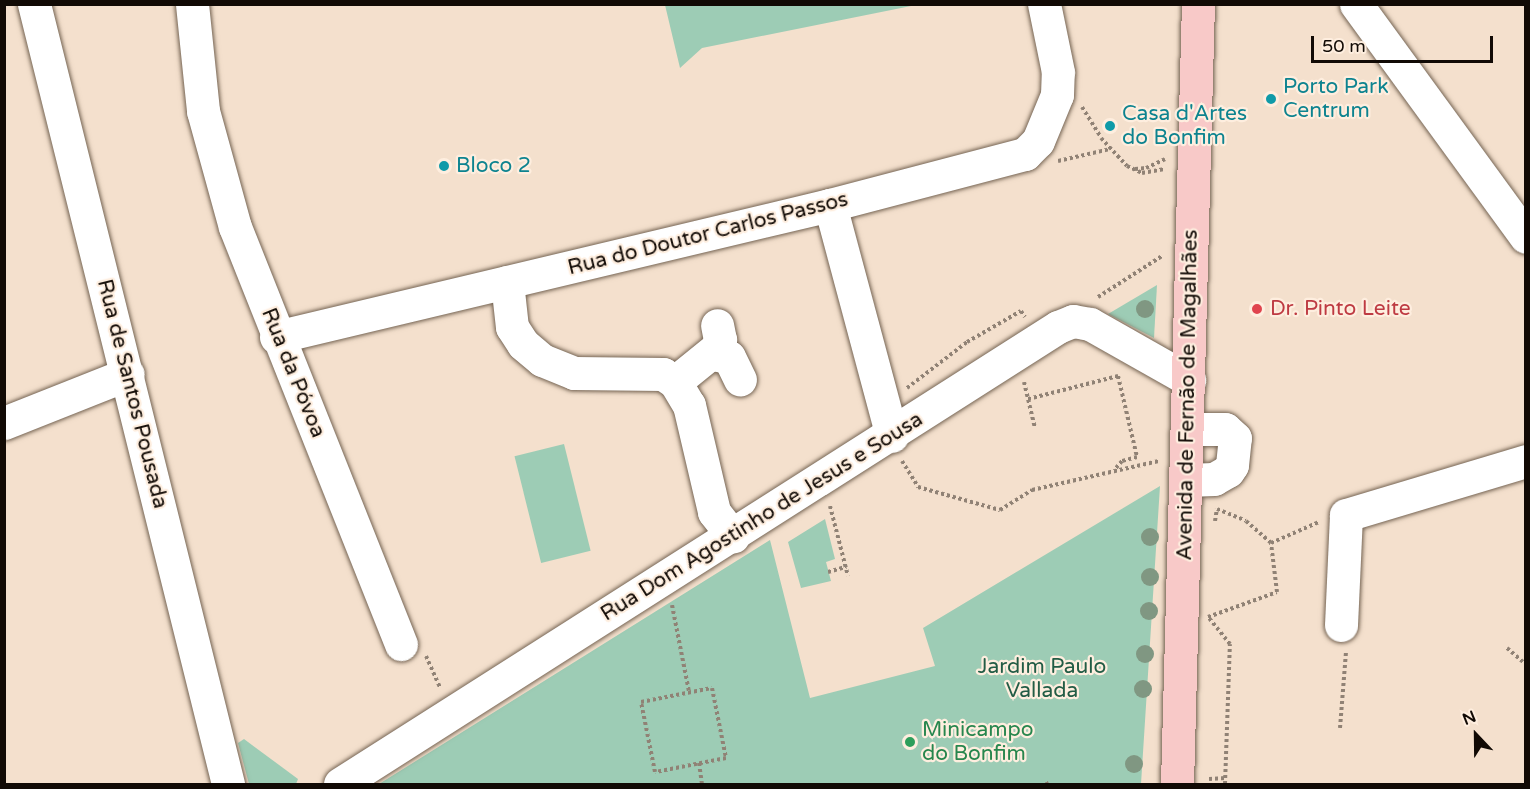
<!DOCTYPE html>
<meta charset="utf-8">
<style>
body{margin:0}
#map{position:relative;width:1530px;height:789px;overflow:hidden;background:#f4e0cd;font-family:"Varela Round",sans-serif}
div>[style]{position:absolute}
.green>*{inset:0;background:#9dccb5;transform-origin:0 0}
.path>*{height:4px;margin-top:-2px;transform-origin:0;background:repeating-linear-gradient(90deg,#908275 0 3px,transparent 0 6px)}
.roads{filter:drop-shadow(0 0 2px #756453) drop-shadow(0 0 2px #756453)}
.minor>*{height:33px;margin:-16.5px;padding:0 16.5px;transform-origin:16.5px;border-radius:16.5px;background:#fff}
.major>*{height:33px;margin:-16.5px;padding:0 16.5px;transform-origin:16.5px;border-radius:16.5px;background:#f8c9c8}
.trees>*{width:18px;height:18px;margin:-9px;border-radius:50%;background:#809782}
.dots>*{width:16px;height:16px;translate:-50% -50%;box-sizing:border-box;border:3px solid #feeedf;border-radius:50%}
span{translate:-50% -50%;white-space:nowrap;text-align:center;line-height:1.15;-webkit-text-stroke:4.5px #feeedf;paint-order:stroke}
.culture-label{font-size:21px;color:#0d838f}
.left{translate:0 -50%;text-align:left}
.street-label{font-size:21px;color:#110a05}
.health-label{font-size:21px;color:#be3a42}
.park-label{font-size:21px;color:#225c45}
.leisure-label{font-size:21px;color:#27864d}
.frame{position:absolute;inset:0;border:6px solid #110a05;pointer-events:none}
.north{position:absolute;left:1446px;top:705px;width:60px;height:60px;-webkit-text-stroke:4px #feeedf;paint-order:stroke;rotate:338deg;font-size:16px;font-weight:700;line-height:24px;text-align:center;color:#110a05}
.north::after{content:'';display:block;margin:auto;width:21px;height:27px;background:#110a05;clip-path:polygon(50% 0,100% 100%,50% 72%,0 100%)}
.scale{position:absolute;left:1311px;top:36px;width:182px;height:27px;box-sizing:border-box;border:3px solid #110a05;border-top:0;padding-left:8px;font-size:18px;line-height:21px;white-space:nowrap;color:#110a05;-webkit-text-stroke:4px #feeedf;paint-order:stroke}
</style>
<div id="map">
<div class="green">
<div style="clip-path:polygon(665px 5px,665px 4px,916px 5px,702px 48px,680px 68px)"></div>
<div style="clip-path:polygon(1157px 285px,1154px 338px,1108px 314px)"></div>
<div style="left:564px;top:444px;width:110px;height:51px;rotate:76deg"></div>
<div style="clip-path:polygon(1160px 486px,1141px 784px,379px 784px,770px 540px,810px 698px,935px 666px,923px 628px)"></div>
<div style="clip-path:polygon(825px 519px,835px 559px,826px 562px,831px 581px,801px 588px,788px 542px)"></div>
<div style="clip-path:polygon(244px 739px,298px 779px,296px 784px,249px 784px,238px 743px)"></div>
</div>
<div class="path">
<div style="left:1082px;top:107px;width:36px;rotate:58deg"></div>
<div style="left:1101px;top:138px;width:38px;rotate:47deg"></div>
<div style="left:1127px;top:166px;width:17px;rotate:25deg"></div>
<div style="left:1142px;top:173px;width:23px;rotate:-10deg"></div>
<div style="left:1058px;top:161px;width:53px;rotate:-13deg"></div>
<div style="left:1135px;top:169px;width:11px;rotate:-5deg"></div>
<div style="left:1146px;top:168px;width:21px;rotate:-25deg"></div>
<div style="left:1098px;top:297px;width:76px;rotate:-32.6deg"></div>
<div style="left:1024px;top:382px;width:47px;rotate:76.6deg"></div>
<div style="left:907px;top:388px;width:76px;rotate:-37.5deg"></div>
<div style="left:967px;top:342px;width:62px;rotate:-29.9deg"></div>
<div style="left:1021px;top:311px;width:7px;rotate:56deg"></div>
<div style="left:1028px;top:399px;width:93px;rotate:-14.3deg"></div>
<div style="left:1118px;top:376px;width:83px;rotate:76.8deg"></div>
<div style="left:1137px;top:457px;width:16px;rotate:165deg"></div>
<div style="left:1122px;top:461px;width:11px;rotate:131deg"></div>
<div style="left:902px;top:461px;width:31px;rotate:58deg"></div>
<div style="left:918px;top:487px;width:85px;rotate:15.7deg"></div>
<div style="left:1000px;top:510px;width:38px;rotate:-32deg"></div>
<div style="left:1032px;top:490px;width:130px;rotate:-12.9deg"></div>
<div style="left:830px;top:506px;width:72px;rotate:75.6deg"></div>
<div style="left:1215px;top:521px;width:12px;rotate:-81deg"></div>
<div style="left:1217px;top:509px;width:31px;rotate:22deg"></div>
<div style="left:1246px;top:521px;width:33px;rotate:41deg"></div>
<div style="left:828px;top:572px;width:19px;rotate:-16deg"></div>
<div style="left:672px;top:605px;width:89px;rotate:78.9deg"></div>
<div style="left:1507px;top:648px;width:21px;rotate:41deg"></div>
<div style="left:426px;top:656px;width:35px;rotate:66deg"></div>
<div style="left:712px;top:688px;width:71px;rotate:78.7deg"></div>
<div style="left:726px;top:758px;width:72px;rotate:168.8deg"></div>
<div style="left:655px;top:772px;width:71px;rotate:-101.3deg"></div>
<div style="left:641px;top:702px;width:72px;rotate:-11.2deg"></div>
<div style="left:1340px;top:728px;width:77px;rotate:-85.5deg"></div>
<div style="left:699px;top:763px;width:21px;rotate:82deg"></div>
<div style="left:1209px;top:779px;width:17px;rotate:-3deg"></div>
<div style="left:1046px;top:782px;width:2px;rotate:63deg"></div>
<div style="left:1225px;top:784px;width:140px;rotate:-88deg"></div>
<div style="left:1230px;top:644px;width:35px;rotate:-129deg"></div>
<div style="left:1208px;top:617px;width:73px;rotate:-19.9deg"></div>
<div style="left:1277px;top:592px;width:49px;rotate:-97deg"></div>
<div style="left:1271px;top:543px;width:52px;rotate:-23.6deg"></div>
</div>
<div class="roads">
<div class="minor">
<div style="left:34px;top:4px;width:804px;rotate:76.03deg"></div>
<div style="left:192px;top:4px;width:108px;rotate:84.1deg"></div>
<div style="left:203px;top:111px;width:120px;rotate:74.6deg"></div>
<div style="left:235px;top:227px;width:449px;rotate:68.3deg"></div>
<div style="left:1356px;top:4px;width:288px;rotate:53.9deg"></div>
<div style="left:830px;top:205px;width:239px;rotate:75deg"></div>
<div style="left:507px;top:282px;width:45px;rotate:83.7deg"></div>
<div style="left:512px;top:327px;width:20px;rotate:57deg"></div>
<div style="left:523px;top:344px;width:25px;rotate:40deg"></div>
<div style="left:542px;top:360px;width:35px;rotate:22deg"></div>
<div style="left:574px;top:373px;width:89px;rotate:0.6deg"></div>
<div style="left:663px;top:374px;width:14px;rotate:34deg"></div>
<div style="left:675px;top:382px;width:27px;rotate:59deg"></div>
<div style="left:689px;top:405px;width:110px;rotate:76.8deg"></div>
<div style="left:714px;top:512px;width:31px;rotate:52deg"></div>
<div style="left:276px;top:337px;width:570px;rotate:-13.4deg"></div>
<div style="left:830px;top:205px;width:202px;rotate:-14.7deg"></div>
<div style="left:1025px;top:154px;width:18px;rotate:-45deg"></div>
<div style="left:1038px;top:141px;width:50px;rotate:-67.6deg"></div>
<div style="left:1057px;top:95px;width:23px;rotate:-88deg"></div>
<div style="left:1058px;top:72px;width:69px;rotate:-101.6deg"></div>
<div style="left:712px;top:354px;width:17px;rotate:10deg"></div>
<div style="left:729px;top:357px;width:25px;rotate:64deg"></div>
<div style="left:675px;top:382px;width:54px;rotate:-39deg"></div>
<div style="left:717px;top:348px;width:9px;rotate:-69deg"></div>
<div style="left:720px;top:340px;width:15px;rotate:-101deg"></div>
<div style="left:4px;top:423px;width:133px;rotate:-21.6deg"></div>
<div style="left:1186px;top:480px;width:28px;rotate:-2deg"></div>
<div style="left:1214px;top:479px;width:16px;rotate:-30deg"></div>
<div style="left:1228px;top:471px;width:7px;rotate:-56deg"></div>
<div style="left:1232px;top:465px;width:27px;rotate:-84deg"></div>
<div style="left:1235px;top:438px;width:13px;rotate:-138deg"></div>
<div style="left:1225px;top:429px;width:37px;rotate:180deg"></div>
<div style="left:1341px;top:625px;width:110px;rotate:-87.4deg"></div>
<div style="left:1346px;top:515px;width:188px;rotate:-16.7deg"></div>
<div style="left:340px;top:784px;width:851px;rotate:-32.48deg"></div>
<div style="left:1058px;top:327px;width:16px;rotate:-22deg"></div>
<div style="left:1073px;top:321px;width:17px;rotate:10deg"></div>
<div style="left:1090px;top:324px;width:114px;rotate:29.5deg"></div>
</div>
<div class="major">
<div style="left:1177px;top:784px;width:780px;rotate:-88.46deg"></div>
</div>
</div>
<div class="trees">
<div style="left:1145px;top:309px"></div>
<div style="left:1150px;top:537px"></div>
<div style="left:1150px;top:577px"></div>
<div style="left:1149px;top:611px"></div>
<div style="left:1145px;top:654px"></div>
<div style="left:1143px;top:689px"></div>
<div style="left:1134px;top:764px"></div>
</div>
<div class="dots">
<div style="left:1271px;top:99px;background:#0f9aa8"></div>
<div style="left:1110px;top:126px;background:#0f9aa8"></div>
<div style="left:444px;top:166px;background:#0f9aa8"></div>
<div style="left:1257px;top:309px;background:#e0444e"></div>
<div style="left:910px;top:742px;background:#2e9e5b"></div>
</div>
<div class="culture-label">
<span class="left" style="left:1283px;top:99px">Porto Park<br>Centrum</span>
<span class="left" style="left:1122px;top:126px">Casa d'Artes<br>do Bonfim</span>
<span class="left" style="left:456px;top:166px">Bloco 2</span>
</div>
<div class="street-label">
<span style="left:708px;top:234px;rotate:-14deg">Rua do Doutor Carlos Passos</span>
<span style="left:293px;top:373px;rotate:68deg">Rua da Póvoa</span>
<span style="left:132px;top:394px;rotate:76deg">Rua de Santos Pousada</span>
<span style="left:1188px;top:395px;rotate:-89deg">Avenida de Fernão de Magalhães</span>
<span style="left:762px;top:517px;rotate:-32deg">Rua Dom Agostinho de Jesus e Sousa</span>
</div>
<div class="health-label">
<span class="left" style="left:1270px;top:309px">Dr. Pinto Leite</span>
</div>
<div class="park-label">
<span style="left:1042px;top:679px">Jardim Paulo<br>Vallada</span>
</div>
<div class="leisure-label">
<span class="left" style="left:922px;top:742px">Minicampo<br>do Bonfim</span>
</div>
<div class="frame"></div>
<div class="north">N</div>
<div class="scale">50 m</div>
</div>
